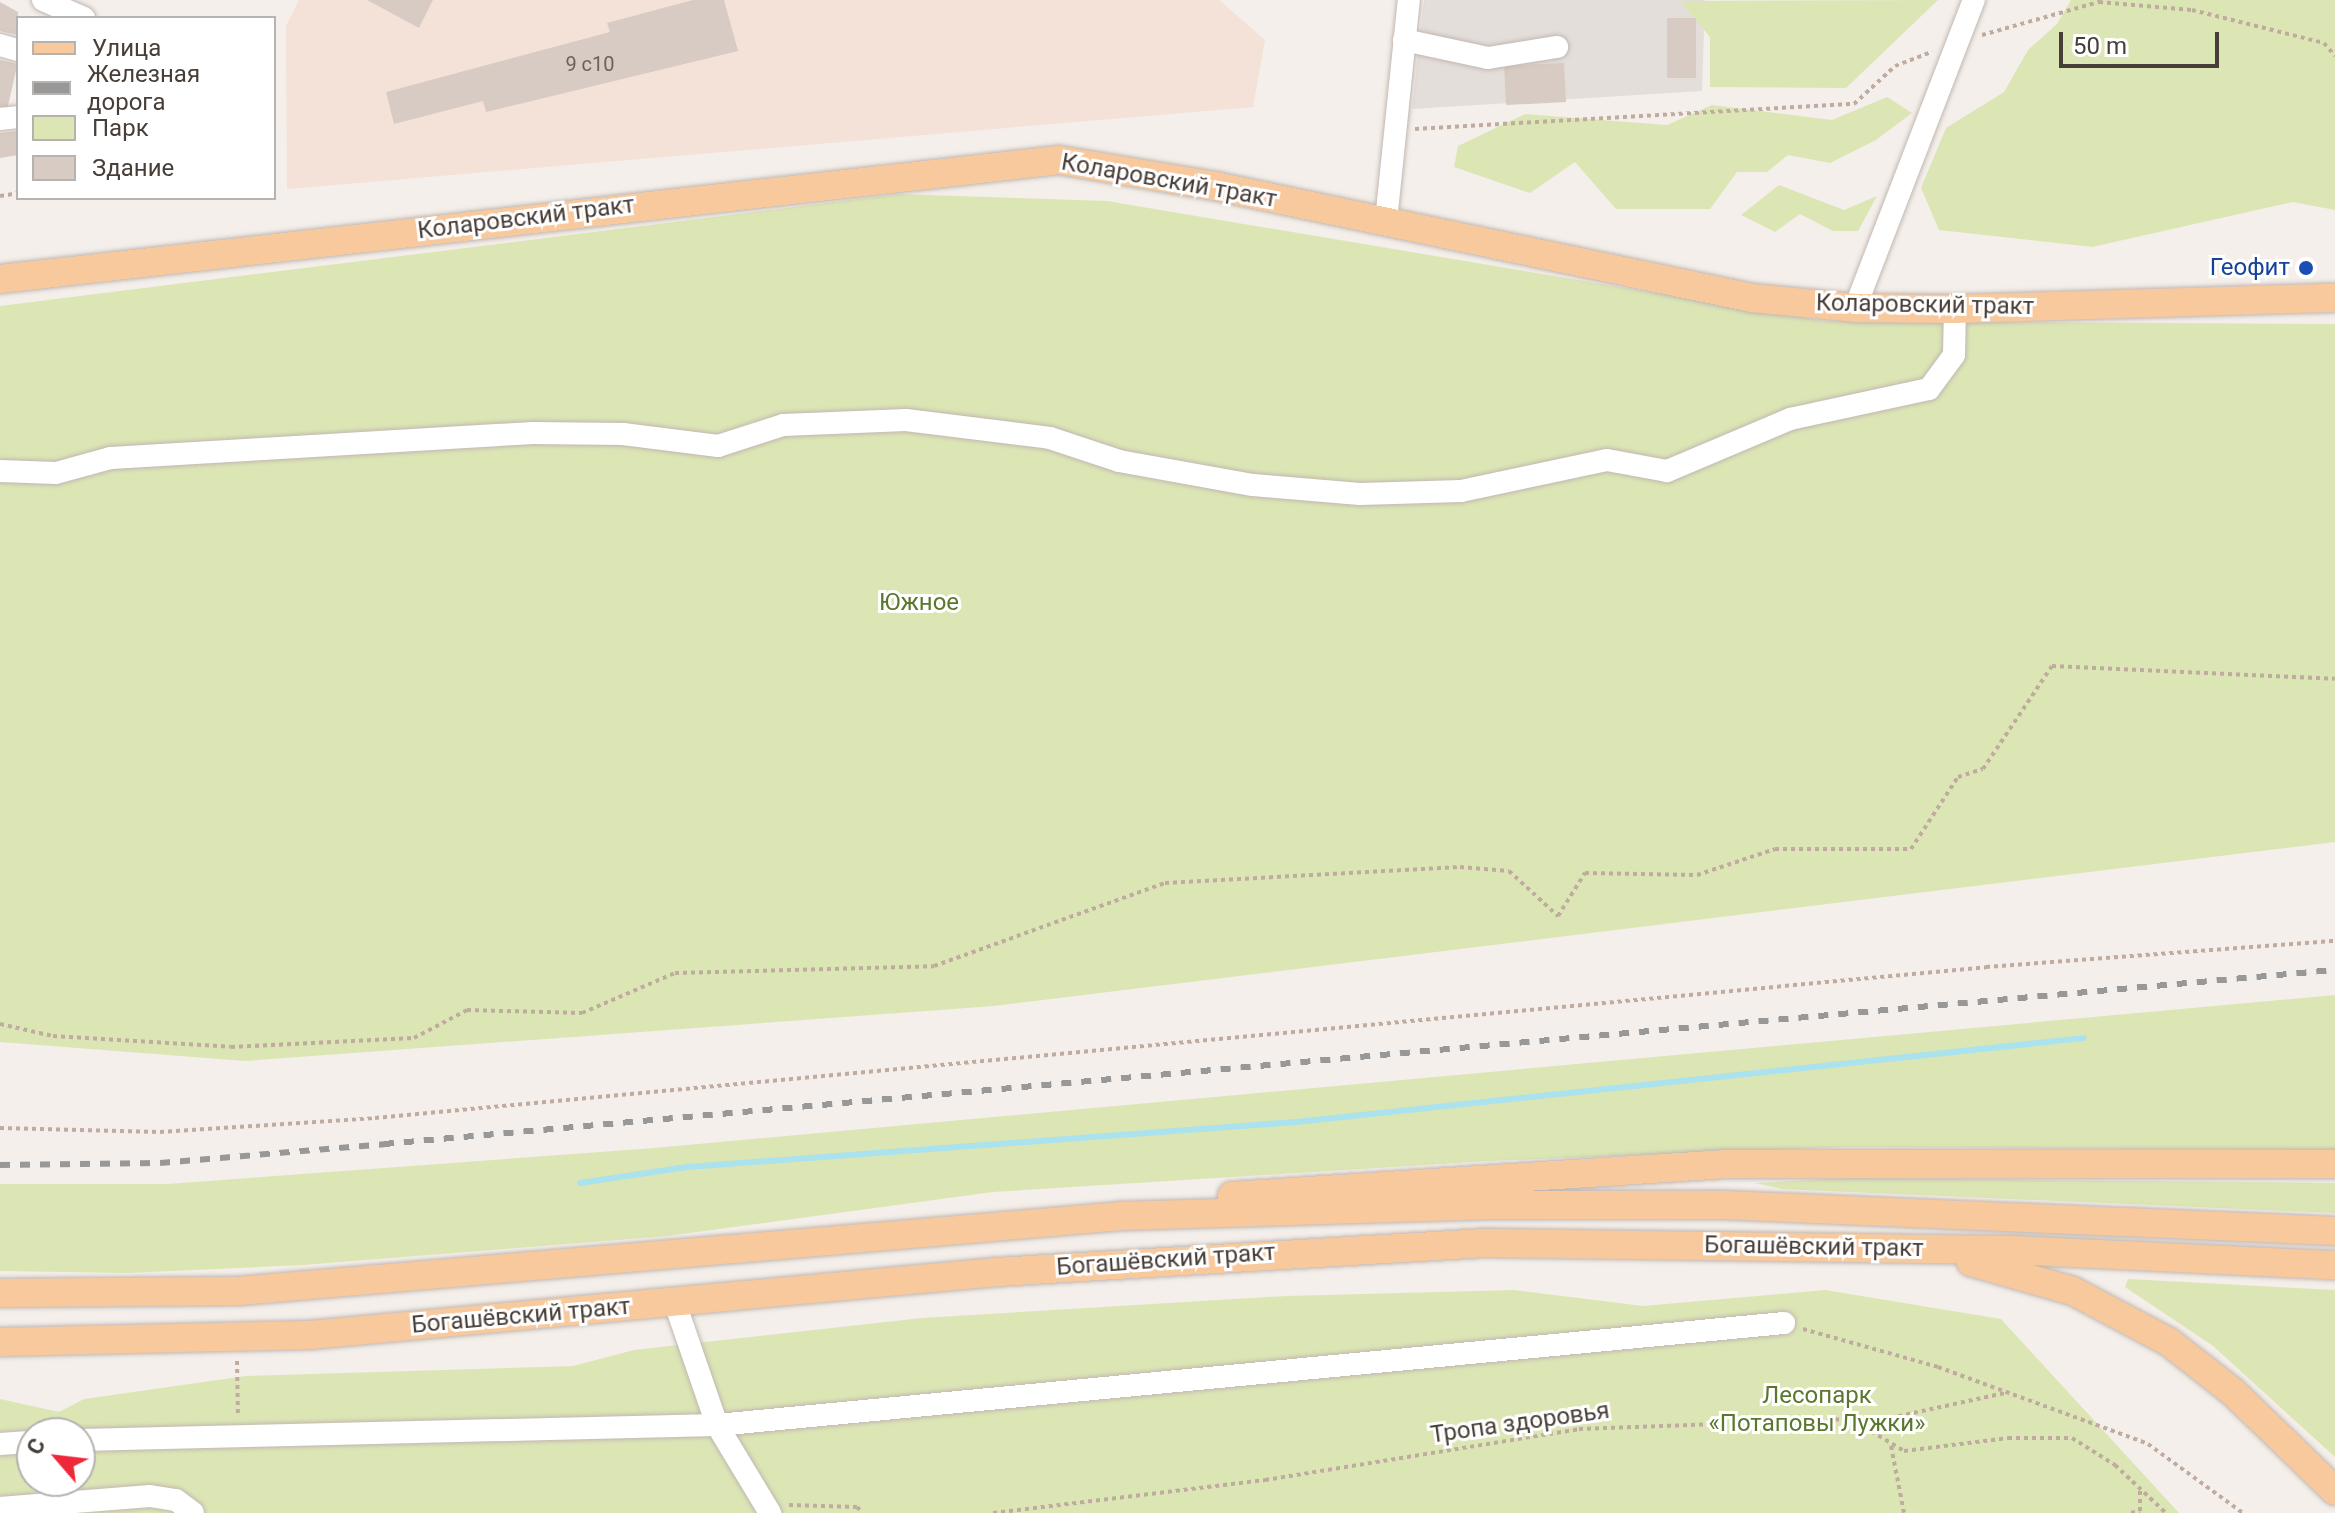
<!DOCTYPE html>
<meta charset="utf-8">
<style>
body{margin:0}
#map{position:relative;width:2335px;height:1513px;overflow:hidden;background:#f4efea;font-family:Roboto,sans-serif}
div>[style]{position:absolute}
.commercial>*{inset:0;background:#f4e1d7}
.industrial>*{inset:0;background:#e4dedb}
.green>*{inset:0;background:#dce6b5}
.stream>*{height:6px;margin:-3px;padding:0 3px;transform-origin:3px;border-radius:3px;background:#aae2ed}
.building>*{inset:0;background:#d8cbc3;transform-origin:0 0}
.path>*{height:4px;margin-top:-2px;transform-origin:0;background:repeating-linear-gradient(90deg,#c0ac9f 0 4px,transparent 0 8px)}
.roads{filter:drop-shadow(0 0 2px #c2b7b0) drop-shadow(0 0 2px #c2b7b0)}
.minor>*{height:22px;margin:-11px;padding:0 11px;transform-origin:11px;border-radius:11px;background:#fff}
.major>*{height:28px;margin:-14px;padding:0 14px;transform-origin:14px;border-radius:14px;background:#f9c99e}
.rail>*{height:6px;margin-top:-3px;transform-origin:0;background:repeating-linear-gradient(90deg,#989898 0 10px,transparent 0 20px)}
.dots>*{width:22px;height:22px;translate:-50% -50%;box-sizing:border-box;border:4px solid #fff;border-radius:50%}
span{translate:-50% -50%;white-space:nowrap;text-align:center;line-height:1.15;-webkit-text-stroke:6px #fff;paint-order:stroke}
.number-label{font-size:20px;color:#6c615b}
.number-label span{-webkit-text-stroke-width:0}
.street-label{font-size:24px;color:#483e38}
.transit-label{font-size:24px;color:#164399}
.right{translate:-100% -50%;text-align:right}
.park-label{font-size:24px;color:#5b772e}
.legend{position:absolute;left:16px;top:16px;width:260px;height:184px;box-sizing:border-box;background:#fff;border:2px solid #b6b2af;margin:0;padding:10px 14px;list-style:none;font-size:24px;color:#483e38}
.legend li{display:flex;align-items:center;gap:16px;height:40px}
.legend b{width:40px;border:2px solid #b6b2af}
.north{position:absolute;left:16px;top:1417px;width:80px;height:80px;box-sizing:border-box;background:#fff;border:2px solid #b6b2af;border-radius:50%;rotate:298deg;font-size:22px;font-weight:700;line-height:32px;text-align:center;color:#483e38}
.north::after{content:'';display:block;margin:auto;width:28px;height:36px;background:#ee2739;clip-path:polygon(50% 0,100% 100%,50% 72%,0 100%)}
.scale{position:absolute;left:2059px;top:32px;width:160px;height:36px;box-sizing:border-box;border:4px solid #483e38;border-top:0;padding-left:10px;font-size:24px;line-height:28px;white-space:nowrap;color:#483e38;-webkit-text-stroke:6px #fff;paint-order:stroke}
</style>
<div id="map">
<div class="commercial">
<div style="clip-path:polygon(299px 0,1219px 0,1265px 40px,1253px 107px,287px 189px,286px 26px)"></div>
</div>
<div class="industrial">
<div style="clip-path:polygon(1424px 0,1705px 0,1702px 91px,1412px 109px)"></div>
</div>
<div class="green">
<div style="clip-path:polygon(1938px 0,1846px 88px,1710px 87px,1710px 37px,1680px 1px)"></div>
<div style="clip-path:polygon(2071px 0,2335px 0,2335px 210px,2293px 202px,2092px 247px,1939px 230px,1921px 188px,1946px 128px,2004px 92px,2028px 50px,2057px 24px)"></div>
<div style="clip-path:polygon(1887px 97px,1912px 113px,1876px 140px,1830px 163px,1788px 155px,1767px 172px,1737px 172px,1710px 209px,1616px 209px,1575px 162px,1530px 193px,1454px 167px,1458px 146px,1525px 114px,1667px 125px,1712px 105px,1832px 120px)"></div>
<div style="clip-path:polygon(1779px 185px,1844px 210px,1877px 196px,1858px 231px,1833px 231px,1800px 214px,1775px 232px,1741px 215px)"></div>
<div style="clip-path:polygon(898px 194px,1107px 201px,1823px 321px,2335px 324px,2335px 842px,994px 1006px,245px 1061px,0 1042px,0 306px)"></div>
<div style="clip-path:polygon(2335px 995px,2335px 1150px,1849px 1147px,1488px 1161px,993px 1192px,667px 1236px,303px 1265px,128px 1273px,0 1271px,0 1184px,167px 1184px,654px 1148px)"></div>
<div style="clip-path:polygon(1849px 1178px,2335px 1183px,2335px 1213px,1782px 1189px,1755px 1183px)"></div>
<div style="clip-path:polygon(2128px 1279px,2335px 1290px,2335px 1457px,2213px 1346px,2125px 1287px)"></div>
<div style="clip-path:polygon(evenodd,1514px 1290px,1643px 1306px,1825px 1290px,2001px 1319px,2179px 1513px,0 1513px,0 1399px,59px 1412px,84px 1399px,246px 1376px,573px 1366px,634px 1350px,922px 1318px,1286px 1296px,1514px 1290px,32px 1433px,80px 1433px,80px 1481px,32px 1481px,32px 1433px)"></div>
</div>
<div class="stream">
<div style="left:580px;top:1183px;width:108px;rotate:-8.5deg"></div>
<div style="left:687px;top:1167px;width:611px;rotate:-4.23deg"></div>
<div style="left:1296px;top:1122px;width:792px;rotate:-6.08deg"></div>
</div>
<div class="building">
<div style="clip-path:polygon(367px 0,433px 0,419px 28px)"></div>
<div style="clip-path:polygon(693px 0,724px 0,738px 51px,486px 112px,483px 101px,394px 124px,386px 92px,610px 32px,607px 23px)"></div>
<div style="clip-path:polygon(0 2px,18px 12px,18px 35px,0 31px)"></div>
<div style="left:1667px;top:18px;width:29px;height:60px"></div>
<div style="left:0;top:60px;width:18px;height:45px;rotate:13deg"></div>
<div style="left:1564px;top:63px;width:39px;height:60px;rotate:87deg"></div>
<div style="clip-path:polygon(18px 131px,18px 155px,0 158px,0 133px)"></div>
</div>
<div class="path">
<div style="left:1982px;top:35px;width:122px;rotate:-15.8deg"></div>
<div style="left:2099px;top:2px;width:93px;rotate:4.9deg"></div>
<div style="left:2192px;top:10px;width:136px;rotate:14deg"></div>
<div style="left:2324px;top:43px;width:17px;rotate:50deg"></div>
<div style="left:1415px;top:129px;width:440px;rotate:-3.3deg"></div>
<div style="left:1854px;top:104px;width:56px;rotate:-42.8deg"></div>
<div style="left:1895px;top:66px;width:40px;rotate:-21deg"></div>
<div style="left:0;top:196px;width:18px;rotate:-9deg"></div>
<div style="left:0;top:1024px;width:54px;rotate:12.8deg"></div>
<div style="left:53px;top:1036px;width:178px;rotate:3.5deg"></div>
<div style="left:231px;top:1047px;width:183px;rotate:-2.8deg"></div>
<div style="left:414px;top:1038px;width:60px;rotate:-27.8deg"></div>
<div style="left:467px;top:1010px;width:115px;rotate:1.5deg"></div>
<div style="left:582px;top:1013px;width:101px;rotate:-23.3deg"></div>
<div style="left:675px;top:973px;width:259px;rotate:-1.5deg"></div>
<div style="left:934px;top:966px;width:245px;rotate:-19.8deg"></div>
<div style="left:1165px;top:883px;width:295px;rotate:-3.1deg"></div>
<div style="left:1460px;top:867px;width:49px;rotate:4.7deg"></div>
<div style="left:1509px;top:871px;width:67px;rotate:42.6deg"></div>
<div style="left:1558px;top:916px;width:51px;rotate:-57.9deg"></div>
<div style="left:1585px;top:873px;width:112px;rotate:1deg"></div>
<div style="left:1697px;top:875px;width:82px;rotate:-18.4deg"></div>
<div style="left:1775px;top:849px;width:136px"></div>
<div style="left:1911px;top:849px;width:86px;rotate:-56.9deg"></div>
<div style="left:1958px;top:777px;width:26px;rotate:-18deg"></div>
<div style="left:1983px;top:769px;width:124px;rotate:-56.2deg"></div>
<div style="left:2052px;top:666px;width:283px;rotate:2.6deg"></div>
<div style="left:0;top:1128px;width:160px;rotate:1.4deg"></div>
<div style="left:160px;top:1132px;width:215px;rotate:-3.7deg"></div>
<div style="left:375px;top:1118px;width:1618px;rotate:-5.35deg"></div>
<div style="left:1986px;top:967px;width:350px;rotate:-4.3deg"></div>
<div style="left:1803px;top:1329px;width:140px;rotate:15.7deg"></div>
<div style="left:1938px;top:1367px;width:224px;rotate:20.1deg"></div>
<div style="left:2148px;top:1444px;width:117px;rotate:36deg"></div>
<div style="left:237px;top:1361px;width:55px;rotate:89deg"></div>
<div style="left:1867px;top:1423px;width:141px;rotate:-12.3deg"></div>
<div style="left:1891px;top:1446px;width:68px;rotate:79deg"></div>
<div style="left:789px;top:1505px;width:68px;rotate:1.7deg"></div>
<div style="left:857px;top:1507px;width:8px;rotate:45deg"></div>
<div style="left:993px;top:1513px;width:274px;rotate:-6.9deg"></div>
<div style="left:1265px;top:1480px;width:318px;rotate:-9.2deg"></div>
<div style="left:1579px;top:1429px;width:272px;rotate:-2.1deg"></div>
<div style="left:1851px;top:1419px;width:62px;rotate:31.1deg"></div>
<div style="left:1904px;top:1451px;width:105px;rotate:-7.1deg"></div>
<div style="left:2008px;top:1438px;width:64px"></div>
<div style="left:2072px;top:1438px;width:51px;rotate:32.1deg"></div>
<div style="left:2115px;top:1465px;width:70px;rotate:43.3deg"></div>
<div style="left:2131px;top:1513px;width:9px;rotate:-13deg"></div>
<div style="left:2140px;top:1511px;width:21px;rotate:-90deg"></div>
</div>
<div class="roads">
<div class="minor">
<div style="left:43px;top:0;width:45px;rotate:23.7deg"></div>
<div style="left:1404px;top:40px;width:86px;rotate:12.1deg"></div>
<div style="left:1488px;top:58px;width:70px;rotate:-9.1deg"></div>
<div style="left:0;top:45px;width:19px;rotate:16deg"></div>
<div style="left:0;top:119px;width:18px;rotate:-6deg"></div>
<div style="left:1386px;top:221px;width:222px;rotate:-84.1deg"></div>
<div style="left:1855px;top:308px;width:330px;rotate:-68.9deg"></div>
<div style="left:0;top:471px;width:56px;rotate:2deg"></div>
<div style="left:56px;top:473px;width:57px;rotate:-15.3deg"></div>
<div style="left:111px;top:458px;width:423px;rotate:-3.4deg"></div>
<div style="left:533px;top:433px;width:90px;rotate:0.6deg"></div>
<div style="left:623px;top:434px;width:96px;rotate:7.2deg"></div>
<div style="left:718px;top:446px;width:68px;rotate:-17.9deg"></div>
<div style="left:783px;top:425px;width:123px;rotate:-2.3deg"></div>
<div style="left:906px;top:420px;width:145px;rotate:7.1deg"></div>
<div style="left:1050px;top:438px;width:73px;rotate:18.4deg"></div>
<div style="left:1119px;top:461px;width:136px;rotate:10.2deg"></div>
<div style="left:1253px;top:485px;width:107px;rotate:4.8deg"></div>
<div style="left:1360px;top:494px;width:101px;rotate:-1.7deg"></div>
<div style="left:1461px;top:491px;width:149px;rotate:-12deg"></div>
<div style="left:1607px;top:460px;width:61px;rotate:10.4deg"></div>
<div style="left:1667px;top:471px;width:134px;rotate:-22.9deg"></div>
<div style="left:1790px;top:419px;width:142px;rotate:-12.2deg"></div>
<div style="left:1929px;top:389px;width:42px;rotate:-53.7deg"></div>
<div style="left:1954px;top:355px;width:46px;rotate:-88.8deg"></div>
<div style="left:675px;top:1303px;width:129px;rotate:71deg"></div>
<div style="left:717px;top:1425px;width:103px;rotate:58.9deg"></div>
<div style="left:80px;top:1440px;width:637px;rotate:-1.35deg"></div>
<div style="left:717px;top:1425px;width:1072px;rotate:-5.46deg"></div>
<div style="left:0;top:1444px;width:32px;rotate:-4deg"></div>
<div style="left:0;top:1508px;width:150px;rotate:-4.6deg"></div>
<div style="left:150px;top:1496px;width:26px;rotate:9deg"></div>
<div style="left:176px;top:1500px;width:21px;rotate:37deg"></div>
</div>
<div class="major">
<div style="left:0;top:279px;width:1066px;rotate:-6.41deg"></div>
<div style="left:1059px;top:160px;width:158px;rotate:9.5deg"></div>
<div style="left:1215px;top:186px;width:549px;rotate:11.78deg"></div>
<div style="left:1752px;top:298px;width:103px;rotate:5.5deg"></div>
<div style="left:1855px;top:308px;width:100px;rotate:0.6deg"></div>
<div style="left:1955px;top:309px;width:380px;rotate:-1.7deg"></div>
<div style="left:1232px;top:1196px;width:498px;rotate:-3.7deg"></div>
<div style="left:1729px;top:1164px;width:606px"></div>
<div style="left:1971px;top:1262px;width:106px;rotate:15.9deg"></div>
<div style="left:2073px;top:1291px;width:109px;rotate:28deg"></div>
<div style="left:2169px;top:1342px;width:81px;rotate:38deg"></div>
<div style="left:2233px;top:1392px;width:142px;rotate:44.1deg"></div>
<div style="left:0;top:1293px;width:238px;rotate:-0.5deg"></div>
<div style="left:238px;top:1291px;width:886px;rotate:-4.85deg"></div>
<div style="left:1121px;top:1216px;width:370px;rotate:-1.7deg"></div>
<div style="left:1491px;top:1205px;width:232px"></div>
<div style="left:1723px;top:1205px;width:613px;rotate:2.43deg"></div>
<div style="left:0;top:1342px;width:310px;rotate:-1.3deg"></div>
<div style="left:310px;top:1335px;width:690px;rotate:-5.24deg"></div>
<div style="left:997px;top:1272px;width:493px;rotate:-3.4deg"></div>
<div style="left:1489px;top:1243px;width:523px;rotate:0.77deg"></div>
<div style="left:2012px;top:1250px;width:323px;rotate:2.7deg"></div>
</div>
</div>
<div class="rail">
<div style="left:0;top:1165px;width:160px;rotate:-0.7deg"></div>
<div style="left:160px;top:1163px;width:225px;rotate:-4.8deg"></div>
<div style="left:384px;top:1144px;width:1959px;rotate:-5.1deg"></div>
</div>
<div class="dots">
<div style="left:2306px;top:268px;background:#1a4fb4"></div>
</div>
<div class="number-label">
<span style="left:590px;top:64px">9 с10</span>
</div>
<div class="street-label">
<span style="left:1169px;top:181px;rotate:10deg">Коларовский тракт</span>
<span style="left:526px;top:218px;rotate:-7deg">Коларовский тракт</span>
<span style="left:1925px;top:305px;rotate:1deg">Коларовский тракт</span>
<span style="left:1814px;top:1247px;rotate:1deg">Богашёвский тракт</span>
<span style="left:1166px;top:1260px;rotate:-4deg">Богашёвский тракт</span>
<span style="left:521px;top:1316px;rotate:-5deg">Богашёвский тракт</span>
<span style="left:1520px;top:1423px;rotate:-8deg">Тропа здоровья</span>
</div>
<div class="transit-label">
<span class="right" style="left:2290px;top:268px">Геофит</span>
</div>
<div class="park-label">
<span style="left:919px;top:603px">Южное</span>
<span style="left:1817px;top:1410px">Лесопарк<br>«Потаповы Лужки»</span>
</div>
<ul class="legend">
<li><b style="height:10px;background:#f9c99e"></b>Улица</li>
<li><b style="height:10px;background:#989898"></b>Железная дорога</li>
<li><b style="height:22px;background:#dce6b5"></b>Парк</li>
<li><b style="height:22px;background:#d8cbc3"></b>Здание</li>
</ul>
<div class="north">С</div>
<div class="scale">50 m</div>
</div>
